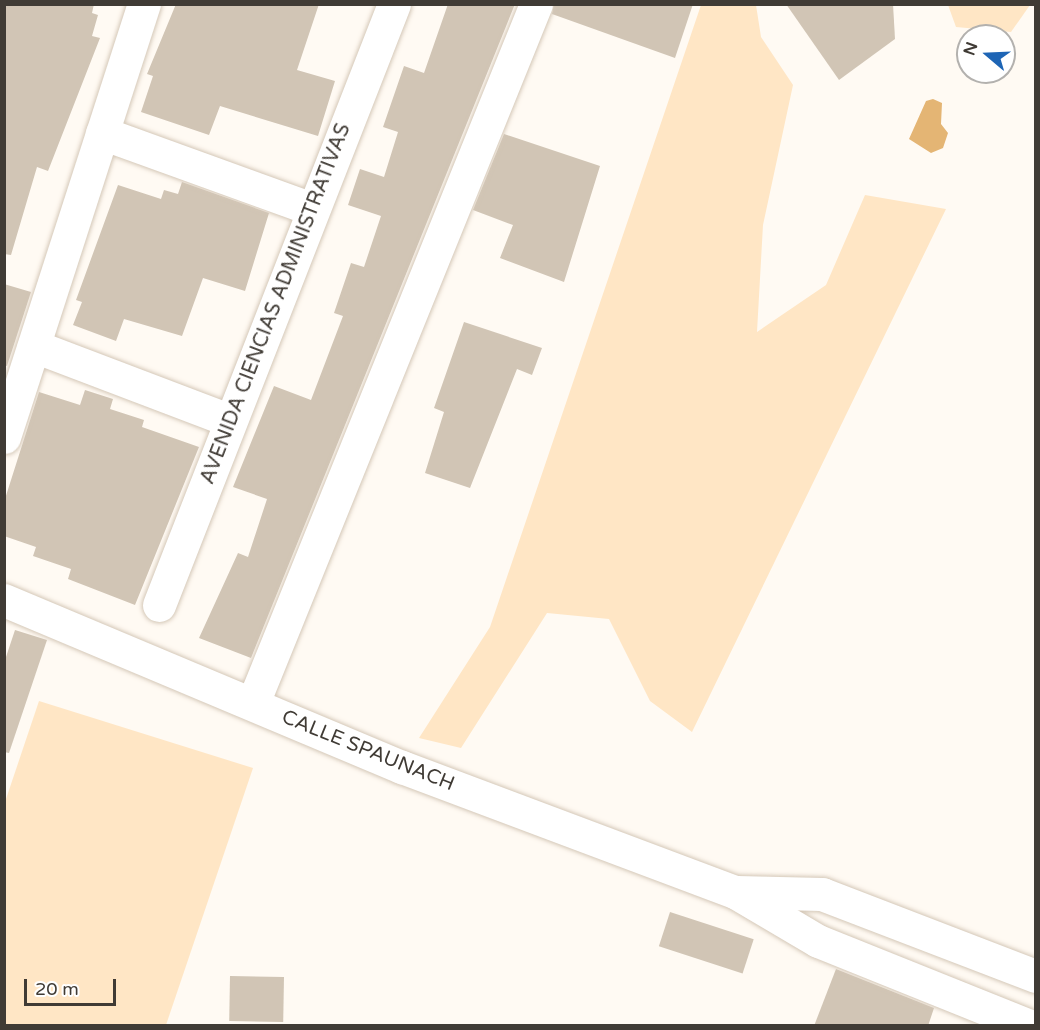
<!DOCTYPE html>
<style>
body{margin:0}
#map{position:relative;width:1040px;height:1030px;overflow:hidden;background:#fffaf3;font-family:"Varela Round",sans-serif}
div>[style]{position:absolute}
.green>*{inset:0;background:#ffe6c5}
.water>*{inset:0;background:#e4b574}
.building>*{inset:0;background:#d1c5b5;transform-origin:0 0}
.roads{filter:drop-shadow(0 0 2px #d5c8b8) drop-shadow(0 0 2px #d5c8b8)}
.minor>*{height:33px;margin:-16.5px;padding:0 16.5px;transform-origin:16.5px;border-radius:16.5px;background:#fff}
span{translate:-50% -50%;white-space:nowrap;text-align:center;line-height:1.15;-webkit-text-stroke:4.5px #fff;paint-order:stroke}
.street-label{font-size:20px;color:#403b35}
.frame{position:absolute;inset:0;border:6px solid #403b35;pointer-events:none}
.north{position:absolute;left:956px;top:24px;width:60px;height:60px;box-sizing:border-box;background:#fff;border:2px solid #b3b1ae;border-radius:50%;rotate:289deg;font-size:16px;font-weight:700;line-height:24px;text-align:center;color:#403b35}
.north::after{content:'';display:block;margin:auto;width:21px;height:27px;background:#1e65b5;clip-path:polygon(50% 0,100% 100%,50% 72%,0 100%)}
.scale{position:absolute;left:24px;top:979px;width:92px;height:27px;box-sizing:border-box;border:3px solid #403b35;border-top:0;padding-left:8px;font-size:18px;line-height:21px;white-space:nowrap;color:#403b35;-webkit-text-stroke:4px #fff;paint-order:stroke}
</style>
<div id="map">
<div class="green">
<div style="clip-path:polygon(701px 5px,756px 5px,761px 37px,793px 85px,763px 225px,757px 332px,826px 285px,865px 195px,946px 209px,692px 732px,650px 701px,609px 619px,547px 613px,461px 748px,419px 738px,490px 627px)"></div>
<div style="clip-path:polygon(948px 5px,948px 4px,1030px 5px,1011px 32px,956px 27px)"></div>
<div style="clip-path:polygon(39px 701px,253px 768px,166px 1025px,5px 1025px,5px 802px)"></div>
</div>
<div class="water">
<div style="clip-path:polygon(933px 99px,942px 103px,941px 124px,948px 133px,943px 148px,931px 153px,909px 139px,926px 101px)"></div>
</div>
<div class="building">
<div style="clip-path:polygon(4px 4px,94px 4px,92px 13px,98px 15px,92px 36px,100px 38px,48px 171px,37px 167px,11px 255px,4px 254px)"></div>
<div style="clip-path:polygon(176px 4px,319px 4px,297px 70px,335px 81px,318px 136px,220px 106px,209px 135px,141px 112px,153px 76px,147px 74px)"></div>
<div style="clip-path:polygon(448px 4px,515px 4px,251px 658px,199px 638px,238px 553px,248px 557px,267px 499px,233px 487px,274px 386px,311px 400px,343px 316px,334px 313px,351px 263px,364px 267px,381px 216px,348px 205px,360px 169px,384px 177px,398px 132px,383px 127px,404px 66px,424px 73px)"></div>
<div style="clip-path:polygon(554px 4px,693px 4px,675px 58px,552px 14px)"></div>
<div style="clip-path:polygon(786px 4px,893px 4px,895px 39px,839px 80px)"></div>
<div style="clip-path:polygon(504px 134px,600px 166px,564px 282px,500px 258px,513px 225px,473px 210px)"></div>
<div style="clip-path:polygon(182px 182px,269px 213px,245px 291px,203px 278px,182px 336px,124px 319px,116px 341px,73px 325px,82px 302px,76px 300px,118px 185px,161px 199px,164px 190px,178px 194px)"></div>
<div style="clip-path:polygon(4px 284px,31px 292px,7px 366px,4px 365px)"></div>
<div style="clip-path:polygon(464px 322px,542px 348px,532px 375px,517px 369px,470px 488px,425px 473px,444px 412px,434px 408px)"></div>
<div style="clip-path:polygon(85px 390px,113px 399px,110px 409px,144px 420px,142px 427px,199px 447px,135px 605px,68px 579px,71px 569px,33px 556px,36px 547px,4px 536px,4px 502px,39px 392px,80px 405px)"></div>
<div style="clip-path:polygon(15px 630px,47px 640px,9px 753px,4px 752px,4px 663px)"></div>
<div style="left:670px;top:912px;width:88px;height:36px;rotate:18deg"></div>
<div style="clip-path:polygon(836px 969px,934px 1008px,928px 1026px,814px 1026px)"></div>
<div style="left:230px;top:976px;width:54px;height:45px;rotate:1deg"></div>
</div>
<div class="roads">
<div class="minor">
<div style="left:102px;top:133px;width:223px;rotate:19.9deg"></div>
<div style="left:34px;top:346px;width:209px;rotate:20.8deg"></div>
<div style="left:4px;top:437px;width:455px;rotate:-72.1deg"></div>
<div style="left:4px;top:600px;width:432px;rotate:22.8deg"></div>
<div style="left:402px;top:767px;width:356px;rotate:20.6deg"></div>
<div style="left:735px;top:892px;width:96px;rotate:30.6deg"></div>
<div style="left:818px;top:941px;width:227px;rotate:21.9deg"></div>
<div style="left:159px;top:605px;width:645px;rotate:-68.64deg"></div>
<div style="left:253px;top:703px;width:754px;rotate:-67.96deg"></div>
<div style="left:737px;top:892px;width:85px;rotate:1.3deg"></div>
<div style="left:822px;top:894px;width:229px;rotate:21deg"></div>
</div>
</div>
<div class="street-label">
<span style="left:276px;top:304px;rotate:-69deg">AVENIDA CIENCIAS ADMINISTRATIVAS</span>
<span style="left:368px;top:751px;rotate:22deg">CALLE SPAUNACH</span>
</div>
<div class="frame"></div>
<div class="north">N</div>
<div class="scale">20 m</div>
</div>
